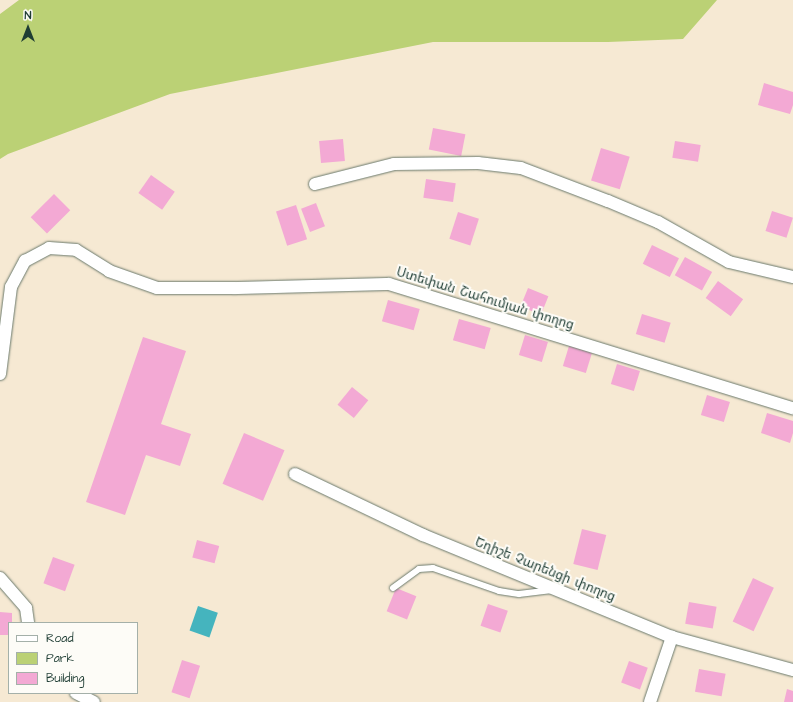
<!DOCTYPE html>
<meta charset="utf-8">
<style>
body{margin:0}
#map{position:relative;width:793px;height:702px;overflow:hidden;background:#f6e9d3;font-family:"Architects Daughter","Noto Sans Armenian",sans-serif}
div>[style]{position:absolute}
.green>*{inset:0;background:#bbd175}
.water>*{inset:0;background:#45b4be;transform-origin:0 0}
.building>*{inset:0;background:#f3a9d4;transform-origin:0 0}
.roads{filter:drop-shadow(0 0 1px #6a796c) drop-shadow(0 0 1px #6a796c)}
.lane>*{height:6px;margin:-3px;padding:0 3px;transform-origin:3px;border-radius:3px;background:#fff}
.street>*{height:12px;margin:-6px;padding:0 6px;transform-origin:6px;border-radius:6px;background:#fff}
span{translate:-50% -50%;white-space:nowrap;text-align:center;line-height:1.15;-webkit-text-stroke:4px #fdfcf7;paint-order:stroke}
.street-label{font-size:13px;color:#1f3d34}
.legend{position:absolute;left:8px;top:622px;width:130px;height:72px;box-sizing:border-box;background:#fdfcf7;border:1px solid #a4b0a9;margin:0;padding:5px 7px;list-style:none;font-size:12px;color:#1f3d34}
.legend li{display:flex;align-items:center;gap:8px;height:20px}
.legend b{width:20px;border:1px solid #a4b0a9}
.north{position:absolute;left:8px;top:8px;width:40px;height:40px;-webkit-text-stroke:3px #fdfcf7;paint-order:stroke;rotate:0deg;font-size:11px;font-weight:700;line-height:16px;text-align:center;color:#1f3d34}
.north::after{content:'';display:block;margin:auto;width:14px;height:18px;background:#1f3d34;clip-path:polygon(50% 0,100% 100%,50% 72%,0 100%)}
</style>
<div id="map">
<div class="green">
<div style="clip-path:polygon(19px 0,717px 0,683px 39px,608px 42px,433px 42px,170px 94px,8px 154px,0 159px,0 14px)"></div>
</div>
<div class="water">
<div style="left:198px;top:606px;width:21px;height:26px;rotate:19deg"></div>
</div>
<div class="building">
<div style="clip-path:polygon(764px 83px,793px 92px,793px 105px,790px 114px,758px 105px)"></div>
<div style="left:433px;top:128px;width:33px;height:22px;rotate:11deg"></div>
<div style="left:343px;top:139px;width:22px;height:24px;rotate:85deg"></div>
<div style="left:675px;top:141px;width:26px;height:17px;rotate:9deg"></div>
<div style="left:601px;top:148px;width:30px;height:34px;rotate:17deg"></div>
<div style="left:151px;top:175px;width:29px;height:22px;rotate:35deg"></div>
<div style="left:426px;top:179px;width:30px;height:19px;rotate:8deg"></div>
<div style="left:54px;top:194px;width:23px;height:33px;rotate:45deg"></div>
<div style="left:316px;top:203px;width:25px;height:16px;rotate:69deg"></div>
<div style="left:296px;top:205px;width:36px;height:21px;rotate:72deg"></div>
<div style="left:772px;top:211px;width:22px;height:21px;rotate:18deg"></div>
<div style="left:458px;top:212px;width:22px;height:28px;rotate:18deg"></div>
<div style="left:652px;top:245px;width:30px;height:21px;rotate:26deg"></div>
<div style="left:685px;top:257px;width:31px;height:21px;rotate:29deg"></div>
<div style="left:718px;top:281px;width:31px;height:21px;rotate:36deg"></div>
<div style="left:528px;top:288px;width:22px;height:20px;rotate:22deg"></div>
<div style="left:388px;top:300px;width:33px;height:22px;rotate:16deg"></div>
<div style="left:642px;top:314px;width:30px;height:21px;rotate:17deg"></div>
<div style="left:459px;top:319px;width:33px;height:22px;rotate:16deg"></div>
<div style="left:525px;top:335px;width:24px;height:21px;rotate:17deg"></div>
<div style="clip-path:polygon(143px 337px,186px 351px,161px 424px,191px 434px,180px 466px,146px 455px,125px 515px,86px 502px)"></div>
<div style="left:569px;top:346px;width:24px;height:21px;rotate:17deg"></div>
<div style="left:617px;top:364px;width:24px;height:21px;rotate:17deg"></div>
<div style="left:352px;top:387px;width:21px;height:23px;rotate:39deg"></div>
<div style="left:707px;top:395px;width:24px;height:21px;rotate:17deg"></div>
<div style="clip-path:polygon(767px 413px,793px 421px,793px 433px,790px 443px,761px 433px)"></div>
<div style="left:244px;top:433px;width:44px;height:55px;rotate:23deg"></div>
<div style="left:582px;top:529px;width:25px;height:36px;rotate:14deg"></div>
<div style="left:197px;top:540px;width:23px;height:18px;rotate:15deg"></div>
<div style="left:53px;top:557px;width:23px;height:28px;rotate:20deg"></div>
<div style="left:753px;top:578px;width:23px;height:48px;rotate:25deg"></div>
<div style="left:396px;top:588px;width:22px;height:25px;rotate:22deg"></div>
<div style="left:689px;top:602px;width:28px;height:22px;rotate:10deg"></div>
<div style="left:488px;top:604px;width:21px;height:23px;rotate:19deg"></div>
<div style="clip-path:polygon(0 612px,12px 613px,12px 623px,9px 623px,9px 635px,0 635px)"></div>
<div style="left:182px;top:660px;width:19px;height:34px;rotate:18deg"></div>
<div style="left:629px;top:661px;width:20px;height:23px;rotate:20deg"></div>
<div style="left:699px;top:669px;width:27px;height:23px;rotate:10deg"></div>
<div style="clip-path:polygon(787px 689px,793px 691px,793px 702px,784px 702px)"></div>
</div>
<div class="roads">
<div class="lane">
<div style="left:393px;top:588px;width:32px;rotate:-36deg"></div>
<div style="left:419px;top:569px;width:14px;rotate:-4deg"></div>
<div style="left:433px;top:568px;width:70px;rotate:19.2deg"></div>
<div style="left:499px;top:591px;width:20px;rotate:9deg"></div>
<div style="left:519px;top:594px;width:31px;rotate:-7deg"></div>
</div>
<div class="street">
<div style="left:315px;top:184px;width:81px;rotate:-14.2deg"></div>
<div style="left:394px;top:164px;width:84px;rotate:-0.7deg"></div>
<div style="left:478px;top:163px;width:43px;rotate:6.6deg"></div>
<div style="left:521px;top:168px;width:93px;rotate:20.8deg"></div>
<div style="left:608px;top:201px;width:54px;rotate:22.8deg"></div>
<div style="left:658px;top:222px;width:81px;rotate:29.4deg"></div>
<div style="left:729px;top:262px;width:66px;rotate:13.2deg"></div>
<div style="left:0;top:374px;width:88px;rotate:-82.8deg"></div>
<div style="left:11px;top:287px;width:30px;rotate:-62deg"></div>
<div style="left:25px;top:261px;width:27px;rotate:-28deg"></div>
<div style="left:49px;top:248px;width:27px;rotate:4deg"></div>
<div style="left:76px;top:250px;width:39px;rotate:32deg"></div>
<div style="left:109px;top:271px;width:51px;rotate:19.5deg"></div>
<div style="left:157px;top:288px;width:78px"></div>
<div style="left:235px;top:288px;width:154px;rotate:-1.5deg"></div>
<div style="left:389px;top:284px;width:423px;rotate:17.1deg"></div>
<div style="left:295px;top:474px;width:142px;rotate:25.5deg"></div>
<div style="left:423px;top:535px;width:269px;rotate:22.3deg"></div>
<div style="left:672px;top:637px;width:125px;rotate:15.3deg"></div>
<div style="left:0;top:578px;width:40px;rotate:49deg"></div>
<div style="left:26px;top:608px;width:15px;rotate:82deg"></div>
<div style="left:76px;top:693px;width:20px;rotate:27deg"></div>
<div style="left:650px;top:702px;width:69px;rotate:-71.3deg"></div>
</div>
</div>
<div class="street-label">
<span style="left:485px;top:299px;rotate:17deg">Ստեփան Շահումյան փողոց</span>
<span style="left:545px;top:570px;rotate:22deg">Եղիշե Չարենցի փողոց</span>
</div>
<ul class="legend">
<li><b style="height:5px;background:#fff"></b>Road</li>
<li><b style="height:11px;background:#bbd175"></b>Park</li>
<li><b style="height:11px;background:#f3a9d4"></b>Building</li>
</ul>
<div class="north">N</div>
</div>
